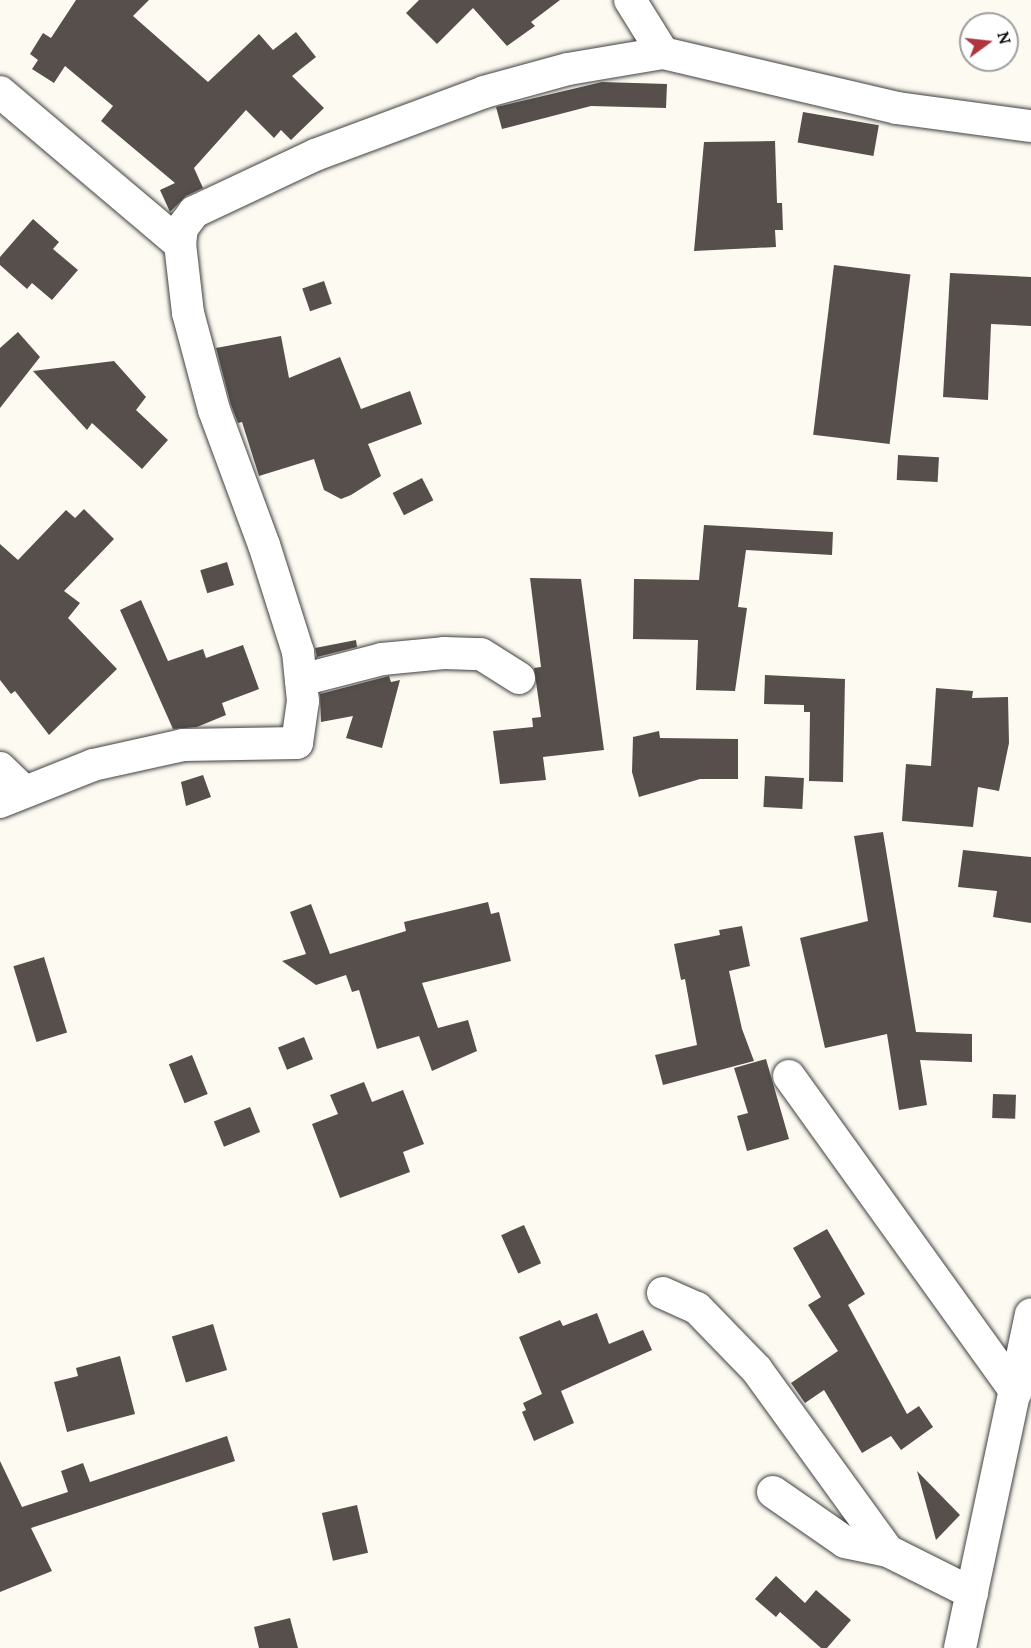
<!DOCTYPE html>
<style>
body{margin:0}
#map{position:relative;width:1031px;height:1648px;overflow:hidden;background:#fdfbf1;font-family:Lora,serif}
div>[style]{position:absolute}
.building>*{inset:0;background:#564f4c;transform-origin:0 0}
.roads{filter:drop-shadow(0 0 2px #414141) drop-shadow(0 0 2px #414141)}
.minor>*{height:32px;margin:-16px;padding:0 16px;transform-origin:16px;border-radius:16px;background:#fff}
span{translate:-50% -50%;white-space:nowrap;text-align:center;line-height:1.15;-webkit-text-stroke:6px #fff;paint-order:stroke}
.north{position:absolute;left:959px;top:12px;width:60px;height:60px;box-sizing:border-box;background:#fff;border:2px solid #9f9f9f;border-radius:50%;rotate:75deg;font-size:16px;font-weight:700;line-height:24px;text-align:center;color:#0e0e0e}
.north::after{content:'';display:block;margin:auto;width:21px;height:27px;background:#b0353f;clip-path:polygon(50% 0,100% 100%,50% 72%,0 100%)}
</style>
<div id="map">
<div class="building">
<div style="clip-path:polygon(76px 0,149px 0,133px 16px,208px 82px,259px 34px,273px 50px,296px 32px,316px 57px,292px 76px,324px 108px,291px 140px,281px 130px,274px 138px,246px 110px,194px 168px,203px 188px,186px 196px,170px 212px,160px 190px,175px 183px,101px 121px,113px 106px,65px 66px,54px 83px,32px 69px,38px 60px,30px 54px,43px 33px,51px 38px)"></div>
<div style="clip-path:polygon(419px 0,560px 0,531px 22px,535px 26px,507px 46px,473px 8px,437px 44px,406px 13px)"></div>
<div style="clip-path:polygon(602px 82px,667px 84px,666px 108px,591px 106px,502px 129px,496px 107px)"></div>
<div style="left:803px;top:112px;width:77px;height:31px;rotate:10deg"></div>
<div style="clip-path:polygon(775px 141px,777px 203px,782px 203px,783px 230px,775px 230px,776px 247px,694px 251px,704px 142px)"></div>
<div style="clip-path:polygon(33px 219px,59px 242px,53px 249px,78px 270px,52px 300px,32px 283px,27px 289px,0 265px,0 257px)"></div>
<div style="left:834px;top:265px;width:77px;height:171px;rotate:7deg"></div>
<div style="clip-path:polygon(950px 273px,1031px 277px,1031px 326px,991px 324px,988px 400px,943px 397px)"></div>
<div style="left:324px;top:281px;width:24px;height:23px;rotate:71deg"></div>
<div style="clip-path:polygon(18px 332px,40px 357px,0 408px,0 348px)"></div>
<div style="clip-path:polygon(281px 336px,289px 378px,340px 357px,361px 409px,410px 391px,422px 424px,368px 444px,381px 476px,351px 495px,341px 499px,324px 490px,314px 459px,259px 476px,242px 422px,238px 423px,231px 405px,216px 348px)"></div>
<div style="clip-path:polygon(114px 361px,146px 397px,136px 410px,168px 440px,142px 469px,92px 423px,87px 430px,33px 371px)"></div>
<div style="left:898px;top:455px;width:41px;height:25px;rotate:3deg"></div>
<div style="left:422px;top:478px;width:25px;height:33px;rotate:63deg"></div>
<div style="clip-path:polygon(84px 509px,114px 539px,64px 591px,80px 603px,68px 618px,117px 669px,49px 735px,15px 691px,11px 694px,0 680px,0 544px,18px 560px,66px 510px,75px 518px)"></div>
<div style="clip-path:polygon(704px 525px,833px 532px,832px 555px,746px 550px,738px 607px,747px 608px,735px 691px,696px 690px,698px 640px,633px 639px,634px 579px,699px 580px)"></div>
<div style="left:227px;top:562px;width:24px;height:28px;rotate:73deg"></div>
<div style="clip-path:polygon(530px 578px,581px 579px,604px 750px,543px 757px,546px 780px,500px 784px,493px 731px,533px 727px,532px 718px,541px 717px,534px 668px,541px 667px)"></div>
<div style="clip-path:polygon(141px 600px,168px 661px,203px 649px,206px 658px,243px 645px,259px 689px,222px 703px,226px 715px,197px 727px,173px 729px,120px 610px)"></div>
<div style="clip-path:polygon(356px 640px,357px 647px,317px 657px,315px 648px)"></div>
<div style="clip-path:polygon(765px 675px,845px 679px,843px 782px,809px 781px,810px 712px,804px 712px,804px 705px,764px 704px)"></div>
<div style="clip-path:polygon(389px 676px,391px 682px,400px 680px,382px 748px,346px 738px,353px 716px,321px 722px,320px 694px)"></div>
<div style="clip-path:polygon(936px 688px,973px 691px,972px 698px,1008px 697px,1009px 743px,999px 791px,978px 787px,973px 827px,902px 821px,906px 764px,931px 766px)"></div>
<div style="clip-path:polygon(659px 731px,660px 738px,738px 739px,738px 779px,700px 779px,639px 797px,632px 772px,633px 737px)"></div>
<div style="clip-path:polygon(203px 775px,211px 797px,186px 806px,181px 782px)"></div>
<div style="left:765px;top:776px;width:39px;height:31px;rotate:3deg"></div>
<div style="clip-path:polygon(883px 832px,916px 1032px,972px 1034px,972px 1062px,920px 1060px,927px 1105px,899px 1110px,887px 1034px,825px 1048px,800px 938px,868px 921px,854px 836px)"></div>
<div style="clip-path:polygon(963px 850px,1031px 857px,1031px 923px,993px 917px,997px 891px,958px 887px)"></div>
<div style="clip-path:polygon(488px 902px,491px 914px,499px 912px,511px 961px,422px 983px,438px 1028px,468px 1020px,477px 1051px,432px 1071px,419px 1036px,377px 1049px,359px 990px,352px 992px,346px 975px,316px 985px,282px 961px,306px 954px,290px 912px,311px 904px,330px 954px,406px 931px,404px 922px)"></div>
<div style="clip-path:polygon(742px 926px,750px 966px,729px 971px,742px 1029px,754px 1061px,663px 1085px,655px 1055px,697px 1045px,685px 979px,681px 980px,674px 944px,720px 935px,719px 930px)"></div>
<div style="left:44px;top:957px;width:79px;height:32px;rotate:73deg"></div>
<div style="left:304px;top:1037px;width:24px;height:28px;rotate:68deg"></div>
<div style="left:192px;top:1055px;width:42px;height:25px;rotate:68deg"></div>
<div style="clip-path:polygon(766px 1059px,789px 1139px,747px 1151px,737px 1116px,748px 1113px,734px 1068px)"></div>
<div style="clip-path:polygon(364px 1082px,372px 1102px,403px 1090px,424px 1144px,403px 1152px,410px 1172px,340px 1198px,312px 1124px,338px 1114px,330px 1095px)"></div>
<div style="left:993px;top:1094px;width:23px;height:24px;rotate:2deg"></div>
<div style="left:250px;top:1107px;width:27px;height:39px;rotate:68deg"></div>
<div style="left:524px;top:1225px;width:42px;height:25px;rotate:66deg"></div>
<div style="clip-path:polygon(827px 1229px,865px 1294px,848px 1305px,907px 1414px,919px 1406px,933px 1427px,901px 1450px,891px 1436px,862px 1453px,824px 1390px,805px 1403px,791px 1383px,838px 1351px,808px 1305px,821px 1297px,793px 1248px)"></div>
<div style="clip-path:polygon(597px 1313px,609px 1344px,643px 1330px,652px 1350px,561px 1391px,574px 1423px,534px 1441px,522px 1412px,526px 1410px,523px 1403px,542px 1394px,519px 1337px,560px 1320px,563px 1326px)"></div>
<div style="left:213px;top:1324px;width:48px;height:43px;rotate:73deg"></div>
<div style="clip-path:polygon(120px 1356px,135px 1414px,67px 1432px,54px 1382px,78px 1376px,76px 1368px)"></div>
<div style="clip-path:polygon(227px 1436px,235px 1461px,31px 1528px,52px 1571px,0 1592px,0 1461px,22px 1507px,68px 1492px,61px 1471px,83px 1463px,90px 1482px)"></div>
<div style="clip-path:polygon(917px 1471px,960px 1515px,936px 1540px)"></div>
<div style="left:357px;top:1505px;width:49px;height:36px;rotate:77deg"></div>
<div style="clip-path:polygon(776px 1576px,805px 1603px,816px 1590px,851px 1620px,827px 1648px,821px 1648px,780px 1612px,776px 1617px,755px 1599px)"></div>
<div style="clip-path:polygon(290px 1618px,298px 1648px,259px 1648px,254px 1627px)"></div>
</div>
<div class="roads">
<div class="minor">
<div style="left:630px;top:0;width:62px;rotate:58.1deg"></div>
<div style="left:0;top:92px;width:236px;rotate:40.2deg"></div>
<div style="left:301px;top:680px;width:84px;rotate:-14.5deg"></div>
<div style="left:382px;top:659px;width:62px;rotate:-5.5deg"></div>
<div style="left:444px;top:653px;width:37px;rotate:2deg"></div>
<div style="left:481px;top:654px;width:45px;rotate:32.3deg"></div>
<div style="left:0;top:768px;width:33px;rotate:44deg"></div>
<div style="left:0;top:802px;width:100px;rotate:-21.7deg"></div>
<div style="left:93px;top:765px;width:92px;rotate:-12.5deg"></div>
<div style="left:183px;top:745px;width:114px;rotate:-1deg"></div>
<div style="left:297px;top:743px;width:42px;rotate:-81.9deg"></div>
<div style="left:303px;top:701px;width:49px;rotate:-95.8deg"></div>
<div style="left:298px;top:652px;width:112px;rotate:-107.6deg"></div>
<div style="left:264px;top:545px;width:144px;rotate:-110.3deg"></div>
<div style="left:214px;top:410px;width:100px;rotate:-105deg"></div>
<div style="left:188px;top:313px;width:69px;rotate:-96.6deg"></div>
<div style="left:180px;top:244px;width:16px;rotate:-83deg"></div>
<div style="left:182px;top:228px;width:20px;rotate:-53deg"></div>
<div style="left:194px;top:212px;width:134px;rotate:-25.2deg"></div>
<div style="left:315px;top:155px;width:180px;rotate:-20.4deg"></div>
<div style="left:484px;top:92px;width:87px;rotate:-15.3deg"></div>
<div style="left:568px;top:69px;width:96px;rotate:-9.6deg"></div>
<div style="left:663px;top:53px;width:240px;rotate:13.2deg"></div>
<div style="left:897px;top:108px;width:135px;rotate:7.7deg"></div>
<div style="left:789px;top:1076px;width:389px;rotate:54.3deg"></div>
<div style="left:663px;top:1293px;width:37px;rotate:24deg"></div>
<div style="left:697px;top:1308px;width:86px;rotate:45.9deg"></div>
<div style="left:757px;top:1370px;width:223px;rotate:54.1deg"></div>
<div style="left:888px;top:1551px;width:94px;rotate:26.6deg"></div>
<div style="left:773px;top:1492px;width:88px;rotate:34.8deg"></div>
<div style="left:845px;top:1542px;width:44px;rotate:11.8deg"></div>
<div style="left:960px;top:1648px;width:341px;rotate:-78deg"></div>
</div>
</div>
<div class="north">N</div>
</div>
